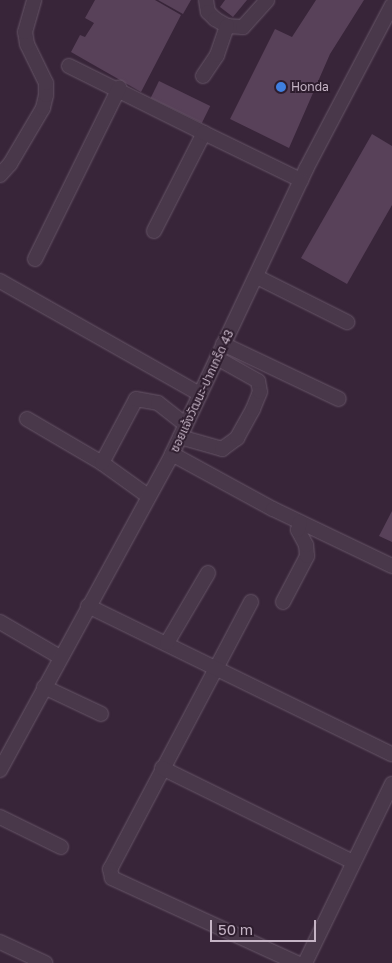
<!DOCTYPE html>
<meta charset="utf-8">
<style>
body{margin:0}
#map{position:relative;width:392px;height:963px;overflow:hidden;background:#382539;font-family:"Golos Text","Noto Sans Thai",sans-serif}
div>[style]{position:absolute}
.building>*{inset:0;background:#584159;transform-origin:0 0}
.roads{filter:drop-shadow(0 0 1px #675668) drop-shadow(0 0 1px #675668)}
.minor>*{height:14px;margin:-7px;padding:0 7px;transform-origin:7px;border-radius:7px;background:#49384a}
.dots>*{width:14px;height:14px;translate:-50% -50%;box-sizing:border-box;border:2px solid #2e1d2e;border-radius:50%}
span{translate:-50% -50%;white-space:nowrap;text-align:center;line-height:1.15;-webkit-text-stroke:4px #2e1d2e;paint-order:stroke}
.poi-label{font-size:12px;color:#c5b4c5}
.left{translate:0 -50%;text-align:left}
.street-label{font-size:12px;color:#c5b4c5}
.scale{position:absolute;left:210px;top:920px;width:106px;height:22px;box-sizing:border-box;border:2px solid #c5b4c5;border-top:0;padding-left:6px;font-size:15px;line-height:18px;white-space:nowrap;color:#c5b4c5;-webkit-text-stroke:4px #2e1d2e;paint-order:stroke}
</style>
<div id="map">
<div class="building">
<div style="clip-path:polygon(95px 0,155px 0,181px 15px,141px 92px,71px 52px,80px 35px,85px 37px,94px 23px,85px 18px)"></div>
<div style="clip-path:polygon(158px 0,191px 0,183px 14px)"></div>
<div style="clip-path:polygon(225px 0,247px 0,233px 17px,220px 7px)"></div>
<div style="clip-path:polygon(316px 0,364px 0,330px 54px,289px 148px,230px 119px,275px 29px,292px 37px)"></div>
<div style="left:159px;top:81px;width:57px;height:19px;rotate:26deg"></div>
<div style="clip-path:polygon(372px 134px,392px 146px,392px 205px,347px 284px,301px 258px)"></div>
<div style="clip-path:polygon(392px 511px,392px 542px,379px 536px)"></div>
</div>
<div class="roads">
<div class="minor">
<div style="left:206px;top:0;width:12px;rotate:81deg"></div>
<div style="left:208px;top:12px;width:10px;rotate:45deg"></div>
<div style="left:215px;top:19px;width:14px;rotate:30deg"></div>
<div style="left:227px;top:26px;width:16px;rotate:4deg"></div>
<div style="left:243px;top:27px;width:36px;rotate:-48deg"></div>
<div style="left:69px;top:66px;width:151px;rotate:26.4deg"></div>
<div style="left:203px;top:76px;width:25px;rotate:-56deg"></div>
<div style="left:217px;top:55px;width:31px;rotate:-71deg"></div>
<div style="left:0;top:175px;width:15px;rotate:-48deg"></div>
<div style="left:10px;top:164px;width:65px;rotate:-59.5deg"></div>
<div style="left:43px;top:108px;width:13px;rotate:-77deg"></div>
<div style="left:46px;top:95px;width:12px;rotate:-90deg"></div>
<div style="left:46px;top:83px;width:43px;rotate:-116deg"></div>
<div style="left:27px;top:44px;width:12px;rotate:-99deg"></div>
<div style="left:25px;top:32px;width:33px;rotate:-74deg"></div>
<div style="left:154px;top:231px;width:110px;rotate:-63deg"></div>
<div style="left:204px;top:133px;width:108px;rotate:25.9deg"></div>
<div style="left:35px;top:259px;width:191px;rotate:-63.8deg"></div>
<div style="left:257px;top:277px;width:101px;rotate:26.6deg"></div>
<div style="left:0;top:281px;width:230px;rotate:29.5deg"></div>
<div style="left:223px;top:344px;width:128px;rotate:25.4deg"></div>
<div style="left:27px;top:419px;width:87px;rotate:30.4deg"></div>
<div style="left:180px;top:437px;width:44px;rotate:15.9deg"></div>
<div style="left:222px;top:449px;width:19px;rotate:-36deg"></div>
<div style="left:237px;top:438px;width:33px;rotate:-61deg"></div>
<div style="left:253px;top:409px;width:18px;rotate:-68deg"></div>
<div style="left:260px;top:392px;width:11px;rotate:-100deg"></div>
<div style="left:258px;top:381px;width:47px;rotate:-150.7deg"></div>
<div style="left:172px;top:454px;width:115px;rotate:28.6deg"></div>
<div style="left:273px;top:509px;width:132px;rotate:25.6deg"></div>
<div style="left:148px;top:496px;width:57px;rotate:-144.3deg"></div>
<div style="left:102px;top:463px;width:72px;rotate:-62deg"></div>
<div style="left:136px;top:399px;width:22px;rotate:10deg"></div>
<div style="left:158px;top:403px;width:34px;rotate:38deg"></div>
<div style="left:251px;top:602px;width:302px;rotate:117.8deg"></div>
<div style="left:110px;top:869px;width:9px;rotate:77deg"></div>
<div style="left:112px;top:878px;width:204px;rotate:24.7deg"></div>
<div style="left:283px;top:602px;width:52px;rotate:-62.4deg"></div>
<div style="left:307px;top:556px;width:11px;rotate:-95deg"></div>
<div style="left:306px;top:545px;width:17px;rotate:-118deg"></div>
<div style="left:298px;top:530px;width:8px;rotate:-76deg"></div>
<div style="left:88px;top:606px;width:338px;rotate:26deg"></div>
<div style="left:0;top:622px;width:69px;rotate:30.3deg"></div>
<div style="left:167px;top:643px;width:81px;rotate:-59.6deg"></div>
<div style="left:44px;top:687px;width:63px;rotate:25.3deg"></div>
<div style="left:162px;top:768px;width:213px;rotate:26.2deg"></div>
<div style="left:0;top:770px;width:360px;rotate:-61.4deg"></div>
<div style="left:172px;top:454px;width:315px;rotate:-64.8deg"></div>
<div style="left:306px;top:169px;width:185px;rotate:-62.3deg"></div>
<div style="left:0;top:817px;width:68px;rotate:26.2deg"></div>
<div style="left:0;top:942px;width:50px;rotate:25deg"></div>
<div style="left:305px;top:963px;width:199px;rotate:-64.1deg"></div>
</div>
</div>
<div class="dots">
<div style="left:281px;top:87px;background:#3f7fe0"></div>
</div>
<div class="poi-label">
<span class="left" style="left:291px;top:87px">Honda</span>
</div>
<div class="street-label">
<span style="left:202px;top:391px;rotate:-65deg">ซอยแจ้งวัฒนะ-ปากเกร็ด 43</span>
</div>
<div class="scale">50 m</div>
</div>
